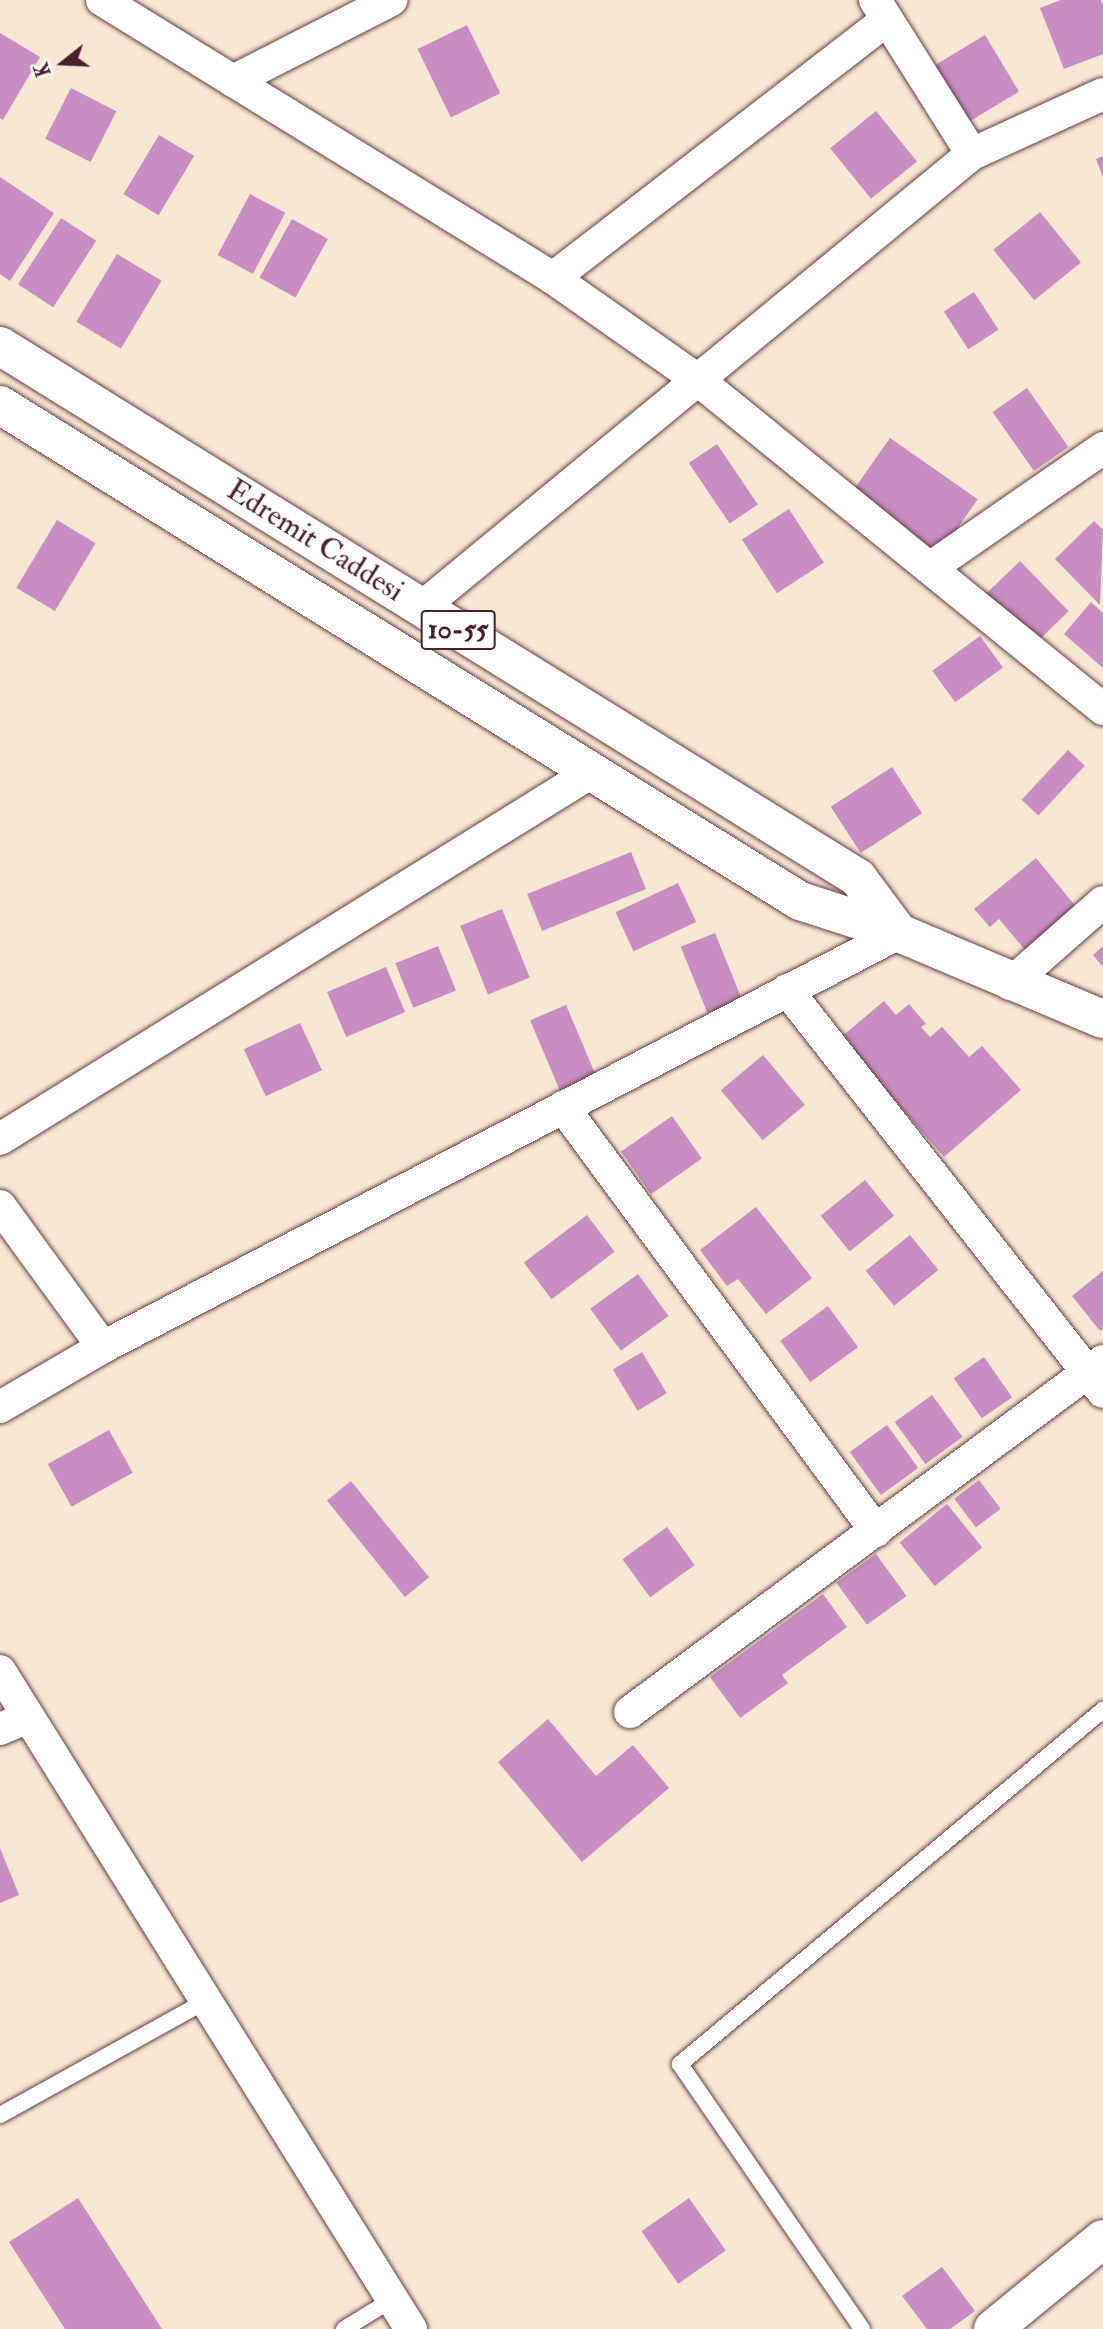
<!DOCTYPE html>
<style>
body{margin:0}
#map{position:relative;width:1103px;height:2329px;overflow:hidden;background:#f7e7d3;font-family:"IM FELL Double Pica",serif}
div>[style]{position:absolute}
.building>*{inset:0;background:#c88ec3;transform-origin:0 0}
.roads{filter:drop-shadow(0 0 2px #643d44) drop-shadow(0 0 2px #643d44)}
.service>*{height:16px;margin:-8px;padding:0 8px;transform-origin:8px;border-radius:8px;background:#fff}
.minor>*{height:32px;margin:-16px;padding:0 16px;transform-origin:16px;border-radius:16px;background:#fff}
.tertiary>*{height:38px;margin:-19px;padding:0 19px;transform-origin:19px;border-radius:19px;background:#fff}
.secondary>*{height:38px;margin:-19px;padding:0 19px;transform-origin:19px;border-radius:19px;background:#fff}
.primary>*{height:38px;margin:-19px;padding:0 19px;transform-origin:19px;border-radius:19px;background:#fff}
span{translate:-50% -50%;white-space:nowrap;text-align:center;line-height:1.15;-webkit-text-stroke:5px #fff;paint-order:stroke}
.shield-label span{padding:2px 5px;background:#fff;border:2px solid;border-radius:5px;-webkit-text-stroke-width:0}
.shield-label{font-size:28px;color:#4a1f2b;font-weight:700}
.street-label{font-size:30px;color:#4a1f2b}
.north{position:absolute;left:28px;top:28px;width:70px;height:70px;-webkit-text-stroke:5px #fff;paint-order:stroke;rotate:252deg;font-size:19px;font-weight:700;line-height:28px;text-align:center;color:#4a1f2b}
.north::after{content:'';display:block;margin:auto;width:24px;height:32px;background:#4a1f2b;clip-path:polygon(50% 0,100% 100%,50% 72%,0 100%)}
</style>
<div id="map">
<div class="building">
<div style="clip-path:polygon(1061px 0,1101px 0,1103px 5px,1103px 54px,1064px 69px,1040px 8px)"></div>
<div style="left:467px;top:25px;width:76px;height:55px;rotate:64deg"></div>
<div style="clip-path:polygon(0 33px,40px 57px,3px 120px,0 118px)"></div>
<div style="left:985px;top:35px;width:66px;height:60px;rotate:59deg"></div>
<div style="left:71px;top:88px;width:51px;height:57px;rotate:27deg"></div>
<div style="left:876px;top:111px;width:65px;height:59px;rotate:51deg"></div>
<div style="left:159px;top:135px;width:41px;height:69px;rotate:31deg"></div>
<div style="clip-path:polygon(1103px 156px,1103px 177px,1096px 159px)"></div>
<div style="clip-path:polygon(0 177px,54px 213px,10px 281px,0 274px)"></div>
<div style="left:250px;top:194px;width:40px;height:69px;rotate:28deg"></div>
<div style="left:1040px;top:212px;width:65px;height:60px;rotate:51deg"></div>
<div style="left:61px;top:218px;width:42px;height:79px;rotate:33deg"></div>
<div style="left:292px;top:219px;width:41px;height:67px;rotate:29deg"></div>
<div style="left:117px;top:254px;width:52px;height:79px;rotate:31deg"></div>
<div style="left:974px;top:292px;width:45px;height:36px;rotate:57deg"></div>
<div style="left:1027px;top:388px;width:72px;height:42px;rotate:55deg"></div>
<div style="left:890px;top:438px;width:107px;height:70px;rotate:35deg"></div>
<div style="left:717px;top:444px;width:73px;height:34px;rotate:56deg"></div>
<div style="left:789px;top:509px;width:64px;height:56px;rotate:57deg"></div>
<div style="left:57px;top:520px;width:45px;height:79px;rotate:31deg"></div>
<div style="clip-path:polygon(1094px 521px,1103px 530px,1100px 605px,1055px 559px)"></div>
<div style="left:1020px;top:561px;width:70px;height:52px;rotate:46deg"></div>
<div style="clip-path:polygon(1091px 602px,1103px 613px,1103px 668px,1064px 634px)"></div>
<div style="left:980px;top:636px;width:39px;height:59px;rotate:54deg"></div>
<div style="left:1068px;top:750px;width:23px;height:68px;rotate:43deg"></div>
<div style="left:892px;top:767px;width:55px;height:73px;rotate:57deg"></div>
<div style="left:631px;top:852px;width:40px;height:112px;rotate:68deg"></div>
<div style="clip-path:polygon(1036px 858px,1077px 908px,1026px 951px,999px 919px,990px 927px,974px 909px)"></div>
<div style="left:678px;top:883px;width:43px;height:69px;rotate:65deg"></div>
<div style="left:502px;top:909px;width:74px;height:45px;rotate:68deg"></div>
<div style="left:715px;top:933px;width:78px;height:37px;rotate:68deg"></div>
<div style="left:438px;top:946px;width:48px;height:46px;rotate:68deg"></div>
<div style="clip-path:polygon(1103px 946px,1103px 967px,1093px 955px)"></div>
<div style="left:386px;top:967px;width:49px;height:64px;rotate:67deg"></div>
<div style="clip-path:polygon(884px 1001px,896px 1015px,909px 1004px,926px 1024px,921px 1027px,930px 1037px,942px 1027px,969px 1057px,982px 1046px,1021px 1090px,944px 1157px,840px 1038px)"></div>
<div style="left:566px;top:1005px;width:76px;height:39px;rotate:67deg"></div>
<div style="left:300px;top:1023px;width:52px;height:62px;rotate:65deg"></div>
<div style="left:763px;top:1055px;width:65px;height:55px;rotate:50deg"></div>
<div style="left:672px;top:1116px;width:52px;height:62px;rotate:55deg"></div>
<div style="left:865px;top:1180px;width:46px;height:57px;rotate:51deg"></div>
<div style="clip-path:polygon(756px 1207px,812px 1278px,766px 1314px,738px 1279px,727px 1286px,700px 1250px)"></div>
<div style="left:587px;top:1215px;width:46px;height:79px;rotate:53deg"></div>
<div style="left:910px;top:1235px;width:45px;height:57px;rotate:51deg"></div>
<div style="clip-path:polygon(1103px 1271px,1103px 1329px,1100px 1331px,1072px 1296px)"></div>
<div style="left:638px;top:1274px;width:52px;height:59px;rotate:54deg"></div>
<div style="left:828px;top:1306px;width:51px;height:59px;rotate:54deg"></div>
<div style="left:642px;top:1352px;width:48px;height:34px;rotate:59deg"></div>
<div style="left:984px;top:1357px;width:49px;height:37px;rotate:55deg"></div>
<div style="left:932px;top:1395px;width:52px;height:46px;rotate:54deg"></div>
<div style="left:887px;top:1425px;width:53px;height:46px;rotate:54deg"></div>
<div style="left:109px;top:1430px;width:49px;height:70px;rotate:61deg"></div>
<div style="left:979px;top:1480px;width:36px;height:31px;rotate:53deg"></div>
<div style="left:351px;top:1481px;width:124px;height:31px;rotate:51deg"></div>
<div style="left:947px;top:1504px;width:56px;height:61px;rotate:51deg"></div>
<div style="left:667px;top:1527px;width:47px;height:55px;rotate:54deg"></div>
<div style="left:876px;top:1554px;width:52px;height:49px;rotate:54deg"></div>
<div style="clip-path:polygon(823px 1594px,847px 1627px,782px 1675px,788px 1683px,740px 1718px,710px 1677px)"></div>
<div style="clip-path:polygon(548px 1719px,596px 1776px,633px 1745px,669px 1788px,582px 1862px,498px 1762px)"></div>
<div style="clip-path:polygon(0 1848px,19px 1895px,0 1903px)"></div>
<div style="clip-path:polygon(78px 2198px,162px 2329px,65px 2329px,9px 2242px)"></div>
<div style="left:689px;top:2198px;width:64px;height:58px;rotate:55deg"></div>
<div style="clip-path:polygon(942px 2267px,975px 2311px,950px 2329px,927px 2329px,902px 2296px)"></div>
</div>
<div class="roads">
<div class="service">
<div style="left:0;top:2115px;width:235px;rotate:-29deg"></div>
<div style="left:344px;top:2329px;width:57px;rotate:-31.5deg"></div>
<div style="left:862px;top:2329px;width:321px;rotate:-124.5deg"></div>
<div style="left:680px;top:2064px;width:552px;rotate:-39.93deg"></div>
</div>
<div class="minor">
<div style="left:102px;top:0;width:530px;rotate:31.65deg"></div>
<div style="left:553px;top:278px;width:177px;rotate:35.1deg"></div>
<div style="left:698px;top:380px;width:522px;rotate:39.09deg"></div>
<div style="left:875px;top:0;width:182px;rotate:57.8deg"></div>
<div style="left:233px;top:81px;width:178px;rotate:-27.1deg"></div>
<div style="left:553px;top:278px;width:422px;rotate:-37.7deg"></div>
<div style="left:930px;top:568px;width:211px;rotate:-34.7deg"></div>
<div style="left:422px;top:607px;width:713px;rotate:-39.48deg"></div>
<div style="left:972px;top:154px;width:144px;rotate:-24.6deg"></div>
<div style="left:1010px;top:984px;width:124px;rotate:-41.4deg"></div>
<div style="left:787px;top:990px;width:511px;rotate:51.83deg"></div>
<div style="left:563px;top:1107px;width:527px;rotate:53.56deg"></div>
<div style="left:0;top:1139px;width:697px;rotate:-31.8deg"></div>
<div style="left:0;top:1206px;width:175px;rotate:53.9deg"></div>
<div style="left:0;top:1407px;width:119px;rotate:-30.2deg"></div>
<div style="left:103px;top:1347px;width:897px;rotate:-27.48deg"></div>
<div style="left:0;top:1671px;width:776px;rotate:58.01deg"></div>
<div style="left:630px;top:1712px;width:589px;rotate:-36.58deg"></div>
<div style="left:0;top:1729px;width:30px;rotate:-23deg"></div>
</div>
<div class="tertiary">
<div style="left:993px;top:2329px;width:142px;rotate:-39.3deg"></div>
</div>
<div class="secondary">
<div style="left:899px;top:933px;width:221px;rotate:22.9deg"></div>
</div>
<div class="primary">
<div style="left:0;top:346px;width:1010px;rotate:31.8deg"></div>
<div style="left:858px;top:878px;width:69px;rotate:53.3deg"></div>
<div style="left:0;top:405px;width:941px;rotate:31.8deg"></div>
<div style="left:800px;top:901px;width:104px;rotate:17.9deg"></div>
</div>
</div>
<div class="shield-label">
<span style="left:458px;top:630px">10-55</span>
</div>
<div class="street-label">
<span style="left:315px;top:541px;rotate:32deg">Edremit Caddesi</span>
</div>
<div class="north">K</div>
</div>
